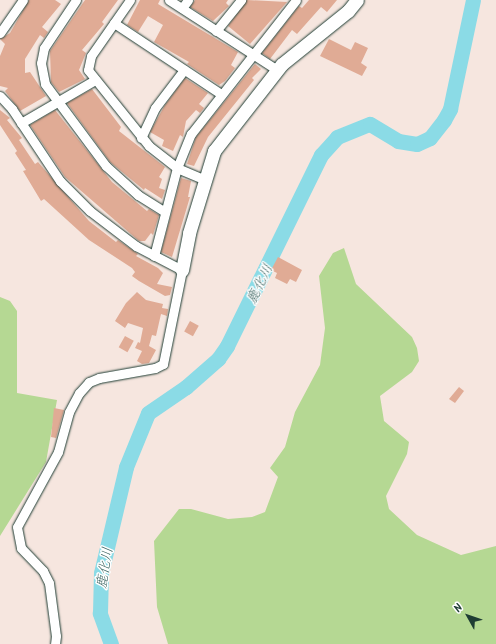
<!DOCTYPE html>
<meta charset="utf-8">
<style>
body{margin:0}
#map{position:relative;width:496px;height:644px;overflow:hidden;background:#f6e6df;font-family:Kalam,"Klee One",sans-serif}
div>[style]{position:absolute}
.green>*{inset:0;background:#b5d893}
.river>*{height:15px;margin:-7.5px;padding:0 7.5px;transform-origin:7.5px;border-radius:7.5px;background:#8bdbe6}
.building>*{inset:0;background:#e0ab95;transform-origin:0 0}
.roads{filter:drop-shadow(0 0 1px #1f3d34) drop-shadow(0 0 1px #1f3d34)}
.street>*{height:9px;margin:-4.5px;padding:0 4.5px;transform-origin:4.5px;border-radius:4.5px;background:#fff}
.secondary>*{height:13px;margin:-6.5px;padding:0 6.5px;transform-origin:6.5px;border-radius:6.5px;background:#fff}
span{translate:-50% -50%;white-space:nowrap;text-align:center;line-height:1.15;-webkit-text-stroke:3px #fff;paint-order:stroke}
.water-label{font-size:14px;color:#3a6460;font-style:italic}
.north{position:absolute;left:448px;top:596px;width:40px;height:40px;-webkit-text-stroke:3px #fff;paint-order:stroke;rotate:310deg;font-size:11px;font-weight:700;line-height:16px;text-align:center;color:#1f3d34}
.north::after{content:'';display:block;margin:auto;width:14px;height:18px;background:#1f3d34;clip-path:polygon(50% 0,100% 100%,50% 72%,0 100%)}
</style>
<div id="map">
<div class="green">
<div style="clip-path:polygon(344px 248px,356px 284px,412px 337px,417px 348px,419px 361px,412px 372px,380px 396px,384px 421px,409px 442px,407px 454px,386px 496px,389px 509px,417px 535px,461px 555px,496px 546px,496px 644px,168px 644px,157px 607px,154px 541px,179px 509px,191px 509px,228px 519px,252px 517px,265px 512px,278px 477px,270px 468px,285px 447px,295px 412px,320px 365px,325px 328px,319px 276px,333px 253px)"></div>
<div style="clip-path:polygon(0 297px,10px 301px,17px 311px,17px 393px,57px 400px,46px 462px,0 536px)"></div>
</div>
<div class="river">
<div style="left:111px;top:644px;width:33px;rotate:-110deg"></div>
<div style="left:100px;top:613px;width:40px;rotate:-88.6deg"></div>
<div style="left:101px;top:573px;width:109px;rotate:-76.7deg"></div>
<div style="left:126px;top:467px;width:58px;rotate:-67.8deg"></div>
<div style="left:148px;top:413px;width:46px;rotate:-34.4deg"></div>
<div style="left:186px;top:387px;width:43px;rotate:-41.2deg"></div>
<div style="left:218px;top:359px;width:16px;rotate:-55deg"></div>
<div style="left:227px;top:346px;width:213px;rotate:-63.8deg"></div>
<div style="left:321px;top:155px;width:24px;rotate:-48deg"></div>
<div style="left:337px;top:137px;width:35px;rotate:-22deg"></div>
<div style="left:370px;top:124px;width:33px;rotate:31deg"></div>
<div style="left:398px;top:141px;width:19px;rotate:9deg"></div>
<div style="left:417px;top:144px;width:14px;rotate:-25deg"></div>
<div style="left:430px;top:138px;width:23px;rotate:-52deg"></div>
<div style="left:444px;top:120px;width:13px;rotate:-61deg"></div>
<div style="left:450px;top:109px;width:111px;rotate:-78.1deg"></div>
</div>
<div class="building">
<div style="clip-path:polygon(29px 0,55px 0,61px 4px,42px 27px,48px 32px,44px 38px,40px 35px,25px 59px,25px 73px,30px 72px,46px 96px,20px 111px,5px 91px,8px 88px,0 86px,0 56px,5px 44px,0 39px,10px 33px)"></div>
<div style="clip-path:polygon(85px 0,118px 0,102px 22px,104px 24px,82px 50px,86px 53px,79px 70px,85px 79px,59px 92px,51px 82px,50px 51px)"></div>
<div style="clip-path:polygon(140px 0,160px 0,158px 4px,238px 52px,231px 65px,235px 68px,225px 81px,219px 85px,187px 64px,189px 62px,154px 42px,163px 25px,148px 16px,138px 32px,127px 25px)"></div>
<div style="clip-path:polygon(195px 0,228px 0,226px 3px,229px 6px,213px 21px,190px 7px)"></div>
<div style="clip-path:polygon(247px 0,287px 2px,250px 44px,228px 26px)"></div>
<div style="clip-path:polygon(309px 0,337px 0,327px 12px,321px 7px,297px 34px,292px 30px,270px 59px,262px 53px,299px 6px,302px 8px)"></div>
<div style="clip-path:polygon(329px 39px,351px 50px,355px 42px,368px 48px,361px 63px,367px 67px,362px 76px,320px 56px)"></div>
<div style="clip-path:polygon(255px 64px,261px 69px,252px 78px,254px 80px,208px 137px,194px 166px,187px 164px,196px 137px)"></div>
<div style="clip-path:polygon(185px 78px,208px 93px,199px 104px,204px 108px,200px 113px,196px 110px,186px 121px,183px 137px,180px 135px,173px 151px,162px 146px,164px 140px,150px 132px,165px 105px)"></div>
<div style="clip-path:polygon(92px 89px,121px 127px,119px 131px,165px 167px,159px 177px,162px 179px,159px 188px,165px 190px,162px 199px,145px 188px,144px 190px,110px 162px,67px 103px)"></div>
<div style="clip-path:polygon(0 110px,10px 118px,7px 120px,22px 138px,19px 140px,35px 164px,38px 162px,89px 221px,116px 242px,118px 240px,138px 254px,136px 256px,158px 268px,163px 273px,157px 284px,172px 287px,170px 295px,165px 296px,139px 281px,132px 276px,135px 272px,132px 268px,89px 240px,44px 199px,41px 201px,23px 171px,26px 170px,15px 153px,17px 151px,0 125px)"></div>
<div style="clip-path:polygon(55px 110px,112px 182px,147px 211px,149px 209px,159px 215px,153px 235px,151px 233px,145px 241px,139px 241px,65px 177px,30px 125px)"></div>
<div style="clip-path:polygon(181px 178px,191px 181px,188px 197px,190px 197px,172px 257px,161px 252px)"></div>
<div style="clip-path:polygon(278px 257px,302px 270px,296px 282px,290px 279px,287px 284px,275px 278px,277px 273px,271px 270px)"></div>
<div style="clip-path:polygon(137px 292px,146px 300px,163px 304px,162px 308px,168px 309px,167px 316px,161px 314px,156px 336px,152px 335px,149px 346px,156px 350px,149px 363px,142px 364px,137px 361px,142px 351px,135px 348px,138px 342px,140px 343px,143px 328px,128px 323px,125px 328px,115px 321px,126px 303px)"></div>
<div style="left:190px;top:321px;width:10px;height:12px;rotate:29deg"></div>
<div style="left:125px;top:336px;width:10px;height:13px;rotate:29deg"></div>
<div style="clip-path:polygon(459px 387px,464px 391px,455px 403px,449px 399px)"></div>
<div style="clip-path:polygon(54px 408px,64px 410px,56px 438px,51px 437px)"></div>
</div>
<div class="roads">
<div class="street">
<div style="left:76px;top:0;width:58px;rotate:123.7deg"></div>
<div style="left:44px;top:48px;width:15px;rotate:101deg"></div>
<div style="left:41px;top:63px;width:21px;rotate:79deg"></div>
<div style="left:45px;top:84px;width:102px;rotate:53.4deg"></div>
<div style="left:106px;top:166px;width:43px;rotate:42.2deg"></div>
<div style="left:138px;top:195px;width:32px;rotate:32deg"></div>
<div style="left:130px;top:0;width:68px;rotate:124.9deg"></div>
<div style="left:91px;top:56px;width:14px;rotate:102deg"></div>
<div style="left:88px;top:70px;width:97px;rotate:51.2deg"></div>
<div style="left:149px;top:146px;width:36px;rotate:38deg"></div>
<div style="left:177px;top:168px;width:30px;rotate:23deg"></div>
<div style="left:169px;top:0;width:129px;rotate:32.9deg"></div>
<div style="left:182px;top:8px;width:10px;rotate:-53deg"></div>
<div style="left:114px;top:23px;width:128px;rotate:33.6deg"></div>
<div style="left:216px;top:31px;width:40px;rotate:-51deg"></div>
<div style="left:0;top:33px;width:40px;rotate:-55.1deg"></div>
<div style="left:0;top:96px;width:18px;rotate:47deg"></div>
<div style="left:12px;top:109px;width:87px;rotate:56.3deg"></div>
<div style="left:60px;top:181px;width:42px;rotate:45deg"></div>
<div style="left:90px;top:211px;width:58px;rotate:37.3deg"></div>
<div style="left:136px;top:246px;width:52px;rotate:27.6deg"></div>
<div style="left:182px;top:270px;width:96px;rotate:101.4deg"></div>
<div style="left:163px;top:364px;width:9px;rotate:153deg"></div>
<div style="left:155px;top:368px;width:57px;rotate:169.9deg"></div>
<div style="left:99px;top:378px;width:11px;rotate:158deg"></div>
<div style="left:89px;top:382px;width:15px;rotate:132deg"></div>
<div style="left:79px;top:393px;width:21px;rotate:118deg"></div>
<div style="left:69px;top:412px;width:41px;rotate:105.4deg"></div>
<div style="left:58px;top:452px;width:85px;rotate:118.7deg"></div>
<div style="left:17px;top:527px;width:21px;rotate:79deg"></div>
<div style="left:21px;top:548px;width:32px;rotate:46deg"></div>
<div style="left:43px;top:571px;width:13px;rotate:63deg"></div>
<div style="left:49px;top:583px;width:53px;rotate:82.5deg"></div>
<div style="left:56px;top:636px;width:8px;rotate:97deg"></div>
<div style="left:21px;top:123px;width:86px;rotate:-30.2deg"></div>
<div style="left:141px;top:138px;width:33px;rotate:-65deg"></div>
<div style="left:155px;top:108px;width:48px;rotate:-52.7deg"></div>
<div style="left:154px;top:256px;width:91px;rotate:-75.4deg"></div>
<div style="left:177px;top:168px;width:37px;rotate:-68deg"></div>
<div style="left:191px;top:134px;width:170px;rotate:-51.9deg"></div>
</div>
<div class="secondary">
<div style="left:182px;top:270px;width:38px;rotate:-79deg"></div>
<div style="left:189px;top:233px;width:86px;rotate:-73deg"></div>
<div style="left:214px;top:151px;width:110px;rotate:-52deg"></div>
<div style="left:282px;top:64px;width:85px;rotate:-38.8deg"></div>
<div style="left:348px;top:11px;width:14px;rotate:-51deg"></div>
</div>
</div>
<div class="water-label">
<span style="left:260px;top:284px;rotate:-64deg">鹿化川</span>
<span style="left:105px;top:568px;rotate:-81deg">鹿化川</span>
</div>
<div class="north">N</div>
</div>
